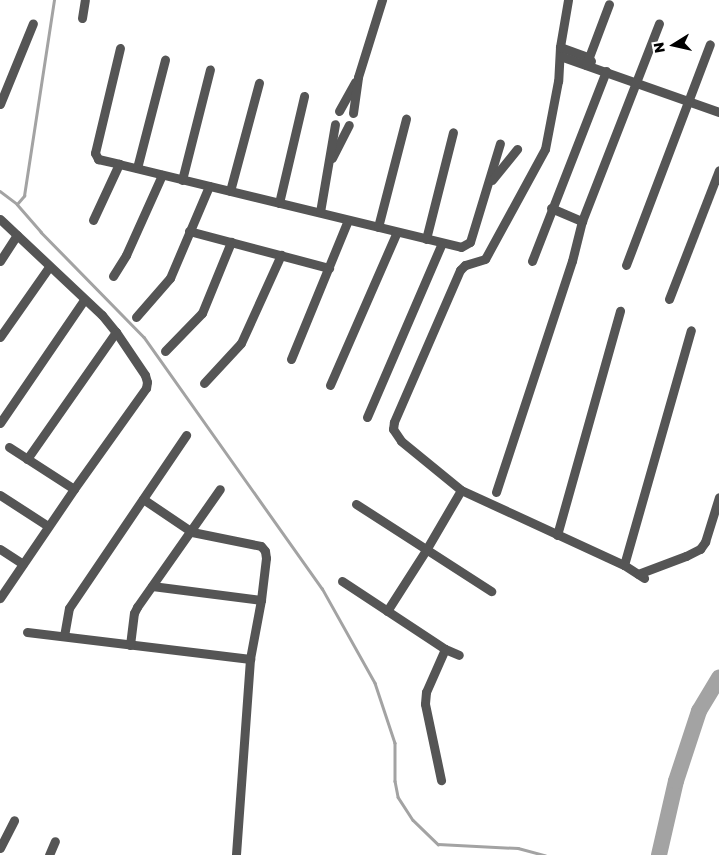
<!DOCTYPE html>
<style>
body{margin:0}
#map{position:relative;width:719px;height:855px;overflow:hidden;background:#fff;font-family:"Golos Text",sans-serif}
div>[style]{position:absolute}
.stream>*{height:2.5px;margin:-1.25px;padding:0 1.25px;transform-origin:1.25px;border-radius:1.25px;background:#a3a3a3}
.river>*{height:16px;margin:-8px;padding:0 8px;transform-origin:8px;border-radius:8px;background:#a3a3a3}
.street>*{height:9px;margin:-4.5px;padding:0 4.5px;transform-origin:4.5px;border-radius:4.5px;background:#555}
span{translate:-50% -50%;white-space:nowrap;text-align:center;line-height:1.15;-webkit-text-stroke:5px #fff;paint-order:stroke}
.north{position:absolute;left:649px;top:20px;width:50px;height:50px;-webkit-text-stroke:4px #fff;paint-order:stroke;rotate:260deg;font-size:14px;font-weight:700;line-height:20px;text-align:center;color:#000}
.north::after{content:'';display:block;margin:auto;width:18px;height:22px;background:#000;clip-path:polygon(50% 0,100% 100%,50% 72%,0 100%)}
</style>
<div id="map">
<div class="stream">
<div style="left:0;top:191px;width:21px;rotate:37deg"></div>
<div style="left:17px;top:204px;width:37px;rotate:49deg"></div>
<div style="left:41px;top:232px;width:147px;rotate:45.6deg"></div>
<div style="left:144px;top:337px;width:308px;rotate:54.7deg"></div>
<div style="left:322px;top:588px;width:109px;rotate:60.8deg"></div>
<div style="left:375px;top:683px;width:63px;rotate:71.6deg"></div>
<div style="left:395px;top:743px;width:38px;rotate:90deg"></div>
<div style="left:395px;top:781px;width:16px;rotate:79deg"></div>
<div style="left:398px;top:797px;width:27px;rotate:57deg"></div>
<div style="left:413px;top:820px;width:35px;rotate:44deg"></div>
<div style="left:438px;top:844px;width:80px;rotate:2.9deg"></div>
<div style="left:518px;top:848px;width:28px;rotate:15deg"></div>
<div style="left:17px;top:204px;width:11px;rotate:-49deg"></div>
<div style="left:24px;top:196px;width:198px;rotate:-81.3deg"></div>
</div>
<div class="river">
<div style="left:659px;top:855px;width:76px;rotate:-77.1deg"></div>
<div style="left:676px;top:781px;width:74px;rotate:-71.8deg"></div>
<div style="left:699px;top:711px;width:39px;rotate:-59deg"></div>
</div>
<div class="street">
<div style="left:568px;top:0;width:48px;rotate:99.7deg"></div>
<div style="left:560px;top:47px;width:34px;rotate:93deg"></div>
<div style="left:558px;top:81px;width:69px;rotate:100.8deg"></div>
<div style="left:545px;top:149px;width:125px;rotate:118.6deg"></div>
<div style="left:485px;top:259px;width:21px;rotate:163deg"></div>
<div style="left:465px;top:265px;width:7px;rotate:135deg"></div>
<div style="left:460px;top:270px;width:166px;rotate:113.5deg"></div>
<div style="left:394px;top:422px;width:7px;rotate:98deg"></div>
<div style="left:393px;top:429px;width:14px;rotate:56deg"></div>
<div style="left:401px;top:441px;width:77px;rotate:39.2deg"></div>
<div style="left:461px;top:490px;width:179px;rotate:24.7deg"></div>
<div style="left:624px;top:565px;width:24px;rotate:33deg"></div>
<div style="left:82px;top:18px;width:18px;rotate:-81deg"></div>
<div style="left:560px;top:47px;width:30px;rotate:20deg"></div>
<div style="left:588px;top:57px;width:5px;rotate:53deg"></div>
<div style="left:120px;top:48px;width:108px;rotate:103.4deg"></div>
<div style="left:95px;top:153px;width:7px;rotate:63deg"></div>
<div style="left:98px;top:159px;width:22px;rotate:13deg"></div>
<div style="left:119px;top:164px;width:352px;rotate:13.6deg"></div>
<div style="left:461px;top:247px;width:10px;rotate:-29deg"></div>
<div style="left:470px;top:242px;width:103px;rotate:-73.1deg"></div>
<div style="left:560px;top:56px;width:169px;rotate:19.4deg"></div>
<div style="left:586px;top:65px;width:65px;rotate:-69.3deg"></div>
<div style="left:0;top:104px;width:87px;rotate:-67.8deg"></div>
<div style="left:339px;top:111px;width:33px;rotate:-61deg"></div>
<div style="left:353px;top:113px;width:36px;rotate:-82deg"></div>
<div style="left:358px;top:77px;width:81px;rotate:-72.7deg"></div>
<div style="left:332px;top:158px;width:37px;rotate:-63deg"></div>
<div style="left:137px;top:168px;width:112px;rotate:-75.5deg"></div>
<div style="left:182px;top:180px;width:114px;rotate:-75.8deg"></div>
<div style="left:492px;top:180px;width:40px;rotate:-51deg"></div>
<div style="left:230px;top:191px;width:112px;rotate:-75deg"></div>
<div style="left:279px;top:203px;width:110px;rotate:-76.8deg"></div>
<div style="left:551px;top:208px;width:34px;rotate:23deg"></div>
<div style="left:320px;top:212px;width:89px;rotate:-80.3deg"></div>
<div style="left:0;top:219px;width:140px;rotate:43.3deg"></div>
<div style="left:102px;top:315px;width:22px;rotate:51deg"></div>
<div style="left:116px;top:332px;width:52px;rotate:56deg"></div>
<div style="left:145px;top:375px;width:7px;rotate:74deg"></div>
<div style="left:147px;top:382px;width:6px;rotate:99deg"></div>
<div style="left:146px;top:388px;width:124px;rotate:125.5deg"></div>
<div style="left:74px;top:489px;width:132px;rotate:124.2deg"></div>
<div style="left:93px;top:220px;width:62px;rotate:-65.1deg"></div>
<div style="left:378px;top:227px;width:112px;rotate:-75.5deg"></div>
<div style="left:189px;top:231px;width:145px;rotate:14.8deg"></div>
<div style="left:426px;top:239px;width:110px;rotate:-75.8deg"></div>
<div style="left:0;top:261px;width:31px;rotate:-57deg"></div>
<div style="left:532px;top:261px;width:204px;rotate:-68.7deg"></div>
<div style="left:626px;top:265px;width:236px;rotate:-69.2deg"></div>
<div style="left:113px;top:276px;width:25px;rotate:-58deg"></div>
<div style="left:126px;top:255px;width:88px;rotate:-65.8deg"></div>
<div style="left:669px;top:299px;width:138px;rotate:-68.8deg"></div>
<div style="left:136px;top:317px;width:52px;rotate:-48.9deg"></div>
<div style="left:170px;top:278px;width:100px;rotate:-67deg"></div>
<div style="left:0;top:337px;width:85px;rotate:-55deg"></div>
<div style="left:165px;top:351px;width:53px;rotate:-45.8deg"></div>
<div style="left:202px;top:313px;width:77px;rotate:-67.8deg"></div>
<div style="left:291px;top:359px;width:150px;rotate:-67.7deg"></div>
<div style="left:204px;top:383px;width:54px;rotate:-47.2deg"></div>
<div style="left:241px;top:343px;width:97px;rotate:-65.6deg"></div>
<div style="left:330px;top:385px;width:167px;rotate:-66.4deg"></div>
<div style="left:367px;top:417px;width:189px;rotate:-66.7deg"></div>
<div style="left:0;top:423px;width:149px;rotate:-55.7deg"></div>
<div style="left:9px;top:447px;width:77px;rotate:32.9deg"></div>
<div style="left:27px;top:459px;width:155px;rotate:-55deg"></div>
<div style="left:496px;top:492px;width:243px;rotate:-71.8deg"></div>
<div style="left:572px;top:261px;width:41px;rotate:-76deg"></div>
<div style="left:582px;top:221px;width:212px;rotate:-68.7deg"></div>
<div style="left:0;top:495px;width:57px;rotate:32.9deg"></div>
<div style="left:143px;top:499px;width:59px;rotate:34deg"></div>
<div style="left:192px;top:532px;width:70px;rotate:11.5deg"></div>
<div style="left:261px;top:546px;width:6px;rotate:51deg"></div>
<div style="left:265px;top:551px;width:7px;rotate:82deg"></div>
<div style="left:266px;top:558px;width:42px;rotate:96.8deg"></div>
<div style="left:261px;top:600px;width:60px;rotate:100.6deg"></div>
<div style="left:356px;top:504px;width:161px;rotate:32.8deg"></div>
<div style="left:557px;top:535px;width:233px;rotate:-74.3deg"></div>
<div style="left:0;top:549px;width:27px;rotate:33deg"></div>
<div style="left:624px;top:565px;width:244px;rotate:-74.1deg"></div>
<div style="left:638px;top:574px;width:51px;rotate:-20.6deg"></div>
<div style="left:686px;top:556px;width:16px;rotate:-27deg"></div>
<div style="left:700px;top:549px;width:9px;rotate:-54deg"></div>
<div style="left:705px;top:542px;width:47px;rotate:-72.7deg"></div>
<div style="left:342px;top:581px;width:123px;rotate:33.4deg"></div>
<div style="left:445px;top:649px;width:47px;rotate:113.8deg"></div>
<div style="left:426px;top:692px;width:12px;rotate:95deg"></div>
<div style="left:425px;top:704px;width:78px;rotate:78.1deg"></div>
<div style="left:152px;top:586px;width:110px;rotate:7.3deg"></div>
<div style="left:387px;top:611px;width:72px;rotate:-57.4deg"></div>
<div style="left:426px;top:550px;width:69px;rotate:-59.7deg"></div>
<div style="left:27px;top:632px;width:225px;rotate:6.9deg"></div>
<div style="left:250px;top:659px;width:196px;rotate:94.1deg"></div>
<div style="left:64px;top:636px;width:28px;rotate:-80deg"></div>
<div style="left:69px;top:608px;width:209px;rotate:-55.9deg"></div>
<div style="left:130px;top:645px;width:32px;rotate:-83deg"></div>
<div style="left:134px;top:613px;width:7px;rotate:-63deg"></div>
<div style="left:137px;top:607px;width:144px;rotate:-54.9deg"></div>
<div style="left:445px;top:649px;width:15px;rotate:23deg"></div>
<div style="left:0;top:848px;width:31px;rotate:-63deg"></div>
<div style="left:49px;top:855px;width:15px;rotate:-67deg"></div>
</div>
<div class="north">N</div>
</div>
